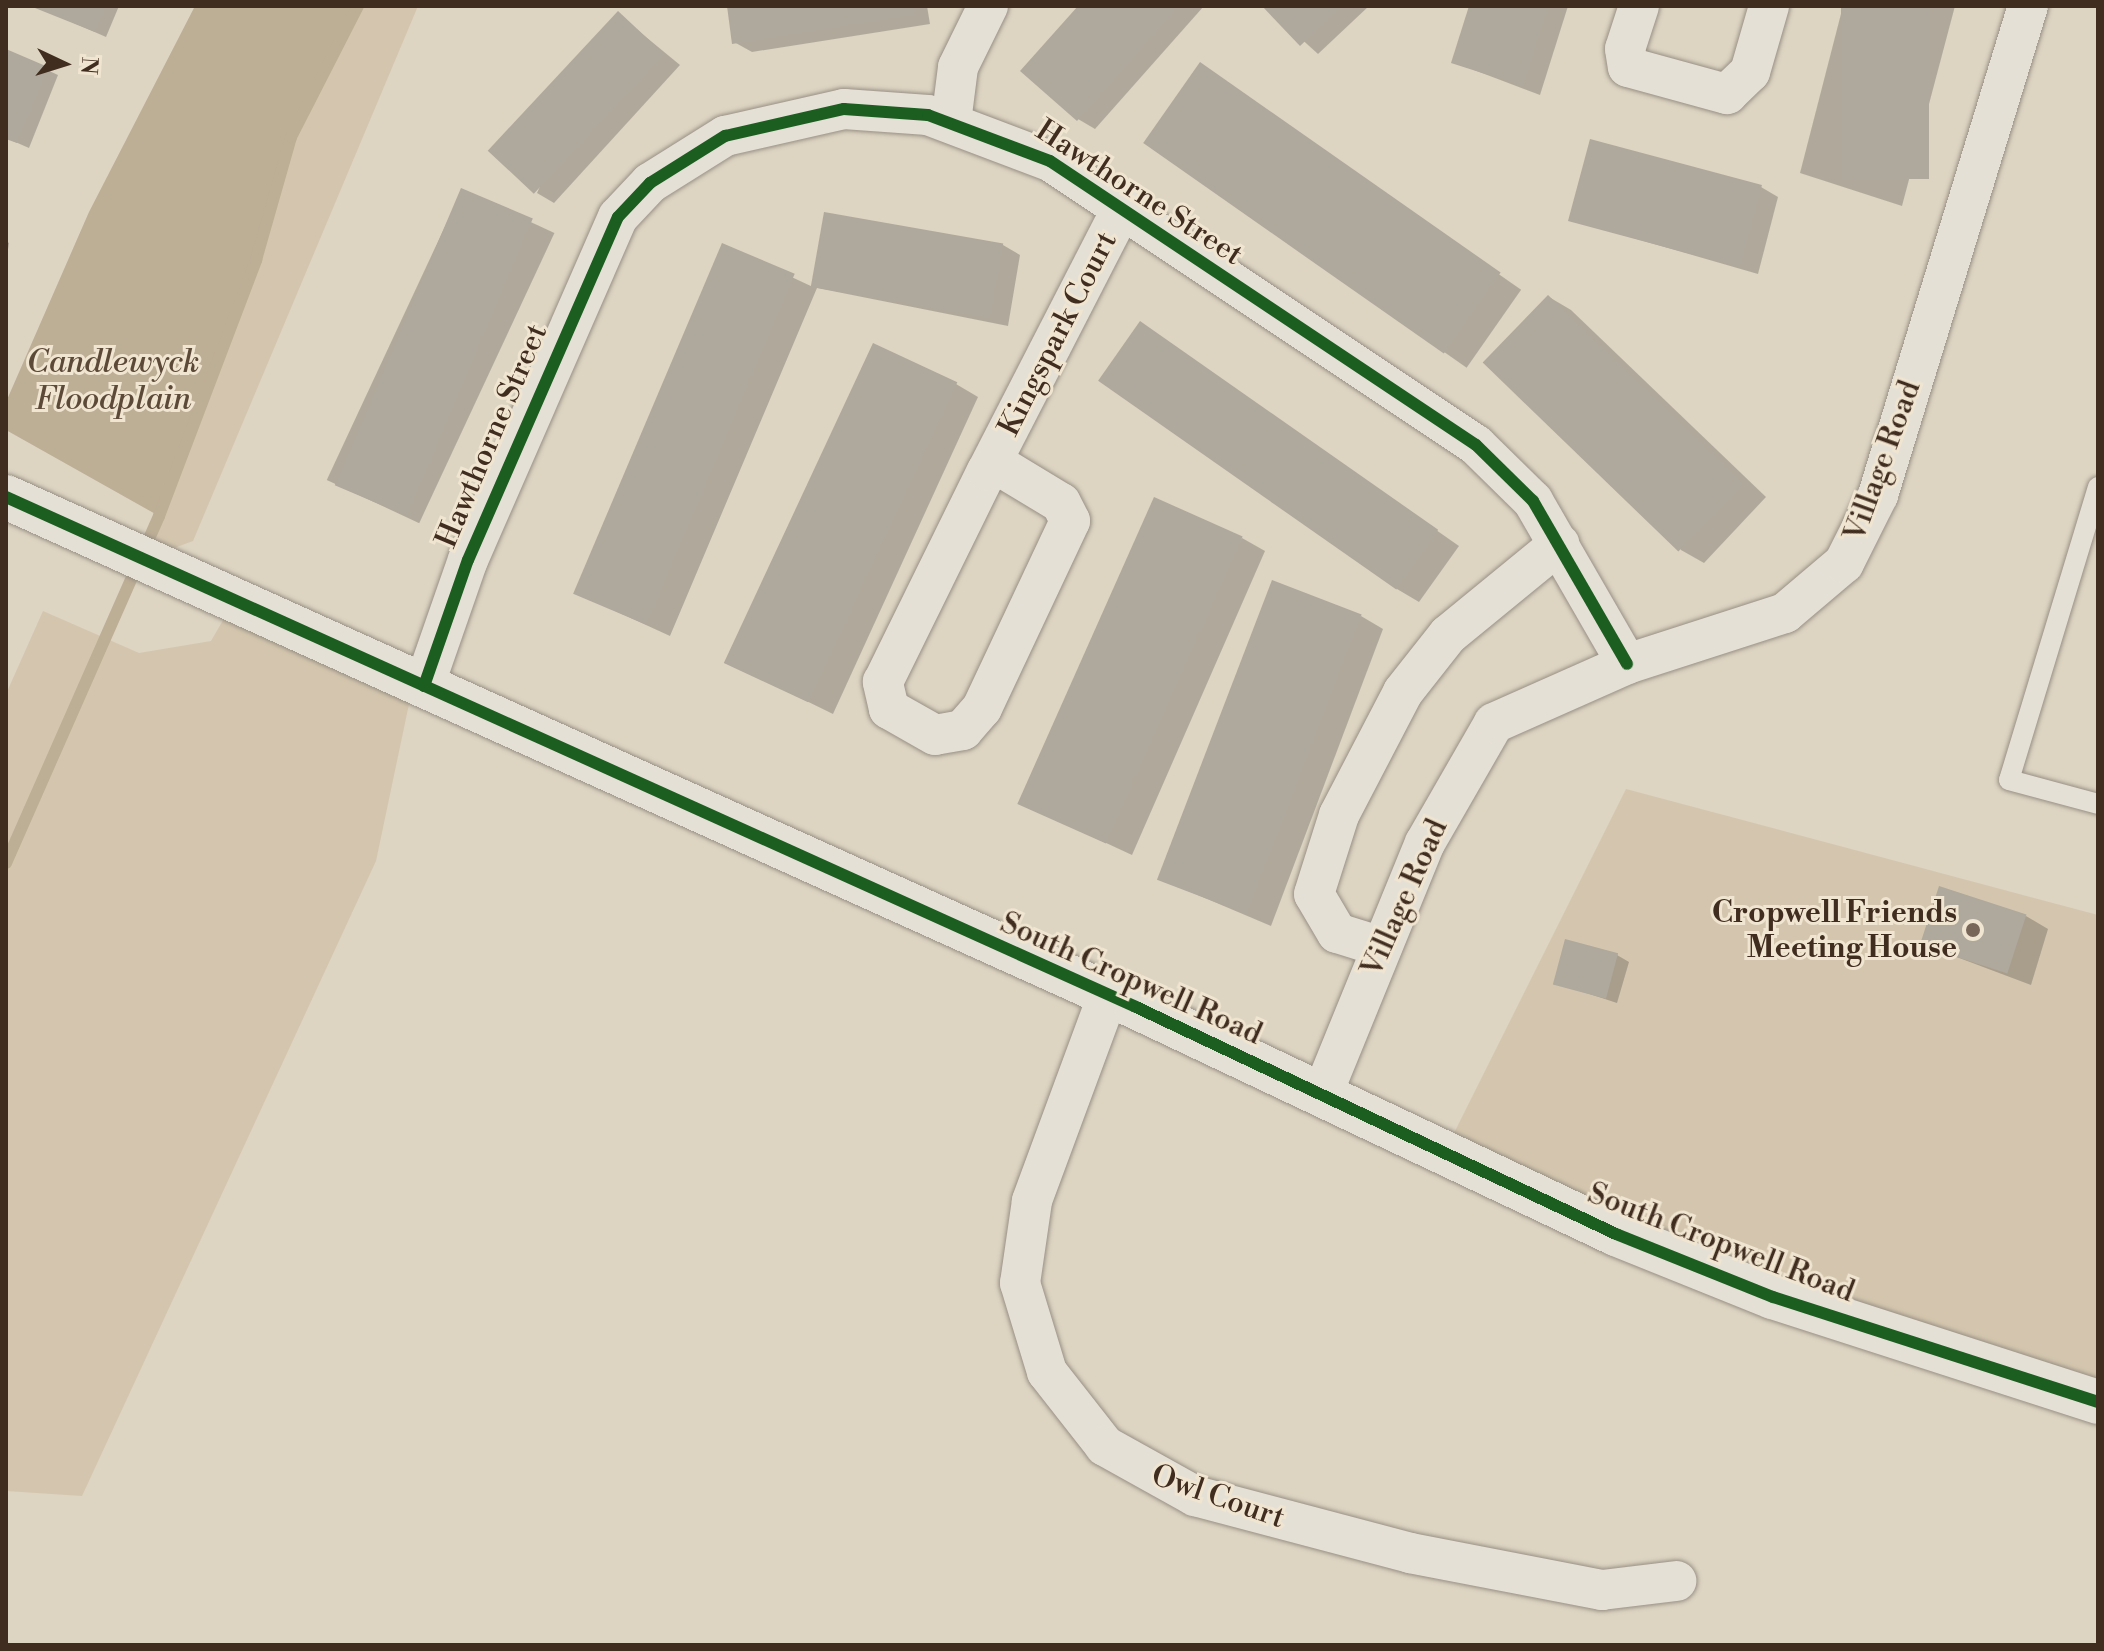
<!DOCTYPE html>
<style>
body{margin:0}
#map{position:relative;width:2104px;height:1651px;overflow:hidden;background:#ddd4c2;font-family:"Libre Bodoni",serif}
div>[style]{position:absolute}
.green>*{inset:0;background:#d4c6ae}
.water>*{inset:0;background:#bdae96}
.shadow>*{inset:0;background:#0003;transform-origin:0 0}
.stream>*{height:12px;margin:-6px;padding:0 6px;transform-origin:6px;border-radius:6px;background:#bdae96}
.building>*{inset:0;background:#afa89c;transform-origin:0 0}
.roads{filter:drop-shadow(0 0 2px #989084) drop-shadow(0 0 2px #989084)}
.service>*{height:20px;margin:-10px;padding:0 10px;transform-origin:10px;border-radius:10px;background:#e5e0d6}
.minor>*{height:40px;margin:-20px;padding:0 20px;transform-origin:20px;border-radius:20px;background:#e5e0d6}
.tertiary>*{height:44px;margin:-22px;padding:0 22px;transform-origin:22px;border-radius:22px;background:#e5e0d6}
.cycleway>*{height:12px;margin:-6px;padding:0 6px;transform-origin:6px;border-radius:6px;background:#1b5e20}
.dots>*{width:22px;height:22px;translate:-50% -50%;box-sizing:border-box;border:4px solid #f0e5d0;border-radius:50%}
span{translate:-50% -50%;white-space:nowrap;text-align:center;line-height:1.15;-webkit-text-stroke:6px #f0e5d0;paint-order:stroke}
.street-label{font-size:30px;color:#412d1f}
.poi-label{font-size:30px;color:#412d1f;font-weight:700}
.right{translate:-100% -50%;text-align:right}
.water-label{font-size:32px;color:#5c4938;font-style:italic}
.frame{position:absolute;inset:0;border:8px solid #412d1f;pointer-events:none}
.north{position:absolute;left:24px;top:24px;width:80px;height:80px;-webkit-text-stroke:6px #f0e5d0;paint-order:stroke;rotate:94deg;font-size:22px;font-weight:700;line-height:32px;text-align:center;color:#412d1f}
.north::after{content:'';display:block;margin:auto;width:28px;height:36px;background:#412d1f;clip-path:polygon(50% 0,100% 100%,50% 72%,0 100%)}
</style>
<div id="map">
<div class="green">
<div style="clip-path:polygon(358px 6px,418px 6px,193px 541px,139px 561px,256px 260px,291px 137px)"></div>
<div style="clip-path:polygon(237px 596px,413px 685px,376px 861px,82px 1496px,6px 1491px,6px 694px,43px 611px,139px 653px,211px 641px)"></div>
<div style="clip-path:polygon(1626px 789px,2098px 915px,2098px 1402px,1445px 1151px)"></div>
</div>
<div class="water">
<div style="clip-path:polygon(195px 6px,358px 6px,291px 137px,256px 260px,159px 516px,6px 430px,6px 402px,89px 212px)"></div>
</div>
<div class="shadow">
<div style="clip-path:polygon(35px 6px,119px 6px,106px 37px)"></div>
<div style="clip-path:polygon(729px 6px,927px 6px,930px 24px,752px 52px,734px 42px)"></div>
<div style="clip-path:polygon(1080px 6px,1204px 6px,1095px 129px,1078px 119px)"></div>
<div style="clip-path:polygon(1265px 6px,1369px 6px,1318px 54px)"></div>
<div style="clip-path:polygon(1471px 6px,1568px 6px,1540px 95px,1453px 62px)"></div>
<div style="clip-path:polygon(1843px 6px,1955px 6px,1902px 206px,1800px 173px)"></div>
<div style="clip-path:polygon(618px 14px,680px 65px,554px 203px,537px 193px)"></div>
<div style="clip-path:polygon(6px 51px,58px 75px,29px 148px,6px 138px)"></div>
<div style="left:1200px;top:65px;width:392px;height:95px;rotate:35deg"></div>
<div style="clip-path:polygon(1761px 187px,1778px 197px,1758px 274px,1571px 220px)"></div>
<div style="left:462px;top:190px;width:102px;height:320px;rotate:25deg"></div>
<div style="clip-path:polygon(6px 241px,9px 243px,6px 262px)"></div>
<div style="clip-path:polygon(723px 245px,813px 287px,1003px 245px,1020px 255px,1008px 326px,817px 288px,670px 636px,576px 593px)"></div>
<div style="clip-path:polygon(1549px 297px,1571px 310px,1766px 497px,1704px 563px,1681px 550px)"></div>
<div style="clip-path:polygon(1141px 324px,1459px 546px,1419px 602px,1397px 589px)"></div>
<div style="clip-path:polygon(956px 384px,978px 397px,833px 714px,729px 663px)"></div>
<div style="clip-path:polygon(1242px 538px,1265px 551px,1132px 855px,1022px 804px)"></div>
<div style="clip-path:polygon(1361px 616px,1383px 629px,1271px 926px,1160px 879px)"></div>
<div style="clip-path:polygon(2026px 916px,2048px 929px,2031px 985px,1922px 944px)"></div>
<div style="clip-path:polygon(1617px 955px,1629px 962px,1617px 1003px,1556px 983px)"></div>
</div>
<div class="stream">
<div style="left:6px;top:863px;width:379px;rotate:-66.2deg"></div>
<div style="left:159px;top:516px;width:274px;rotate:-69.2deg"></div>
<div style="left:256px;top:260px;width:128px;rotate:-74.1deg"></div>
<div style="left:291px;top:137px;width:147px;rotate:-62.9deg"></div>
</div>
<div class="building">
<div style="clip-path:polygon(30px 6px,105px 6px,95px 32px)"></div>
<div style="clip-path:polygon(727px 6px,912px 6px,914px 15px,732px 44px)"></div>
<div style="clip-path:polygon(1078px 6px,1179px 6px,1077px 121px,1020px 71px)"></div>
<div style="clip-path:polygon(1262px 6px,1342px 6px,1300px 46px)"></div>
<div style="clip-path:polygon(1469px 6px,1548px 6px,1523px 86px,1451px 63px)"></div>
<div style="left:1841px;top:6px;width:88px;height:173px"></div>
<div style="left:618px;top:11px;width:63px;height:191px;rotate:43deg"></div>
<div style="clip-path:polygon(6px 49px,48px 67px,17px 143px,6px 139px)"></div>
<div style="left:1200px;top:62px;width:367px;height:99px;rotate:35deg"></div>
<div style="left:1590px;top:139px;width:178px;height:85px;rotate:15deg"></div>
<div style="left:461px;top:188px;width:78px;height:323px;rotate:23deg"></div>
<div style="left:824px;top:212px;width:182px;height:76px;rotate:10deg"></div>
<div style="left:722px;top:243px;width:79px;height:381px;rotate:23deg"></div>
<div style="left:1548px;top:295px;width:272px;height:94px;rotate:44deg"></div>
<div style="left:1140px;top:321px;width:364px;height:73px;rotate:35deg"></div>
<div style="left:873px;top:343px;width:93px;height:353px;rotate:25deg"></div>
<div style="left:1154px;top:497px;width:97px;height:336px;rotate:24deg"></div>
<div style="left:1272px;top:580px;width:96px;height:321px;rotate:21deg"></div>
<div style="left:1939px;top:886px;width:92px;height:62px;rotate:18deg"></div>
<div style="left:1565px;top:939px;width:55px;height:47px;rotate:15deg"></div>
</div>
<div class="roads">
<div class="service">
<div style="left:2098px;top:487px;width:306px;rotate:106.9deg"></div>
<div style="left:2009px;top:780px;width:92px;rotate:15.1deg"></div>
</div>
<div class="minor">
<div style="left:1639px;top:6px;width:45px;rotate:108deg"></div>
<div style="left:1625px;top:49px;width:18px;rotate:81deg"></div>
<div style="left:1628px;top:67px;width:103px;rotate:15.3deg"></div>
<div style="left:1727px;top:94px;width:32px;rotate:-44deg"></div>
<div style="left:1750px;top:72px;width:69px;rotate:-73.9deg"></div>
<div style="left:951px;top:122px;width:55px;rotate:-82.7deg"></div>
<div style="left:958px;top:67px;width:68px;rotate:-63.8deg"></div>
<div style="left:993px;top:462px;width:79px;rotate:31.1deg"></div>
<div style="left:1061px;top:503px;width:20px;rotate:63deg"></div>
<div style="left:1070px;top:521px;width:207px;rotate:115.2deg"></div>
<div style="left:982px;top:708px;width:29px;rotate:131deg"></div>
<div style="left:963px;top:730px;width:28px;rotate:170deg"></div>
<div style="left:935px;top:735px;width:53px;rotate:-150.5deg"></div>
<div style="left:889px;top:709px;width:28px;rotate:-103deg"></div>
<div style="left:883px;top:682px;width:235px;rotate:-63.8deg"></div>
<div style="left:987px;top:471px;width:298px;rotate:-62.8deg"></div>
<div style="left:424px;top:686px;width:133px;rotate:-70.8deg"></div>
<div style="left:468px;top:560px;width:374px;rotate:-66.4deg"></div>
<div style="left:618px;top:217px;width:47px;rotate:-46.7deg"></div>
<div style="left:650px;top:183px;width:89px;rotate:-32.1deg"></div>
<div style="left:725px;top:136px;width:122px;rotate:-12.8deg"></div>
<div style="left:844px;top:109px;width:84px;rotate:4.1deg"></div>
<div style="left:928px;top:115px;width:130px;rotate:20.7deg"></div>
<div style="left:1050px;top:161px;width:512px;rotate:33.69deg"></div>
<div style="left:1476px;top:445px;width:80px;rotate:44.5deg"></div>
<div style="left:1533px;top:501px;width:188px;rotate:60deg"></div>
<div style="left:1382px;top:947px;width:47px;rotate:-162.7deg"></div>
<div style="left:1337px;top:933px;width:45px;rotate:-120.5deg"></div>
<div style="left:1314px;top:894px;width:83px;rotate:-72.4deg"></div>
<div style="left:1339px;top:815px;width:139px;rotate:-62.5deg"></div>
<div style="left:1403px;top:692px;width:73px;rotate:-51.7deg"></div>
<div style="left:1448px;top:635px;width:144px;rotate:-39.3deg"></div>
<div style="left:1108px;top:995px;width:220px;rotate:110.3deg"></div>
<div style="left:1032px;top:1201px;width:83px;rotate:98.3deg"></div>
<div style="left:1020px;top:1283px;width:93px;rotate:73.1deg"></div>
<div style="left:1047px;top:1372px;width:94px;rotate:51.9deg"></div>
<div style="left:1105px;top:1446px;width:103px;rotate:29.1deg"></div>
<div style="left:1195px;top:1496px;width:222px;rotate:14.8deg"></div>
<div style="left:1410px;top:1553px;width:196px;rotate:10.9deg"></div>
<div style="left:1602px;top:1590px;width:75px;rotate:-6.9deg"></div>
<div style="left:1322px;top:1095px;width:272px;rotate:-67.8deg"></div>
<div style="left:1425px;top:843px;width:138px;rotate:-60.1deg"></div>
<div style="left:1494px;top:723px;width:145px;rotate:-23.9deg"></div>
<div style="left:1627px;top:664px;width:166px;rotate:-17.9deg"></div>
<div style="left:1785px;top:613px;width:77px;rotate:-40.3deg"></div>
<div style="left:1844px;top:563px;width:76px;rotate:-63.4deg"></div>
<div style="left:1878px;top:495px;width:511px;rotate:-72.95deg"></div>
</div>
<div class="tertiary">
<div style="left:6px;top:497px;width:1240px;rotate:24.29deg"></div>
<div style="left:1136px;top:1007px;width:531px;rotate:25.31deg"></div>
<div style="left:1616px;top:1234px;width:169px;rotate:21.9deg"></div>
<div style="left:1773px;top:1297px;width:342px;rotate:17.9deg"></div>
</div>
</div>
<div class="cycleway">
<div style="left:6px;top:497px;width:1240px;rotate:24.29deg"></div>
<div style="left:1136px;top:1007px;width:531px;rotate:25.31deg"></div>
<div style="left:1616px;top:1234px;width:169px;rotate:21.9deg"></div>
<div style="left:1773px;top:1297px;width:342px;rotate:17.9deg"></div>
<div style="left:424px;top:686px;width:133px;rotate:-70.8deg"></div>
<div style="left:468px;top:560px;width:374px;rotate:-66.4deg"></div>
<div style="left:618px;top:217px;width:47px;rotate:-46.7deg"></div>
<div style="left:650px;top:183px;width:89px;rotate:-32.1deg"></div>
<div style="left:725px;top:136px;width:122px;rotate:-12.8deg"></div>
<div style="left:844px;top:109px;width:84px;rotate:4.1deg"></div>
<div style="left:928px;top:115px;width:130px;rotate:20.7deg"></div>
<div style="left:1050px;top:161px;width:512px;rotate:33.69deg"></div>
<div style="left:1476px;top:445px;width:80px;rotate:44.5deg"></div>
<div style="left:1533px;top:501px;width:188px;rotate:60deg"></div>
</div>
<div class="dots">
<div style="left:1973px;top:930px;background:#786758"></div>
</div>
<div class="street-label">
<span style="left:1139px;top:193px;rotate:33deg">Hawthorne Street</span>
<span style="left:1058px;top:334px;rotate:-63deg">Kingspark Court</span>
<span style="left:492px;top:436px;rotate:-67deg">Hawthorne Street</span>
<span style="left:1883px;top:461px;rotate:-70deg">Village Road</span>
<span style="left:1405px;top:898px;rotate:-66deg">Village Road</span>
<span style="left:1131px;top:979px;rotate:24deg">South Cropwell Road</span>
<span style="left:1721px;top:1243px;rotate:21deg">South Cropwell Road</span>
<span style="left:1218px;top:1497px;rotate:19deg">Owl Court</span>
</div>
<div class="poi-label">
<span class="right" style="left:1957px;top:930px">Cropwell Friends<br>Meeting House</span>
</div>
<div class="water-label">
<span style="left:113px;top:381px">Candlewyck<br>Floodplain</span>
</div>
<div class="frame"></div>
<div class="north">N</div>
</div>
